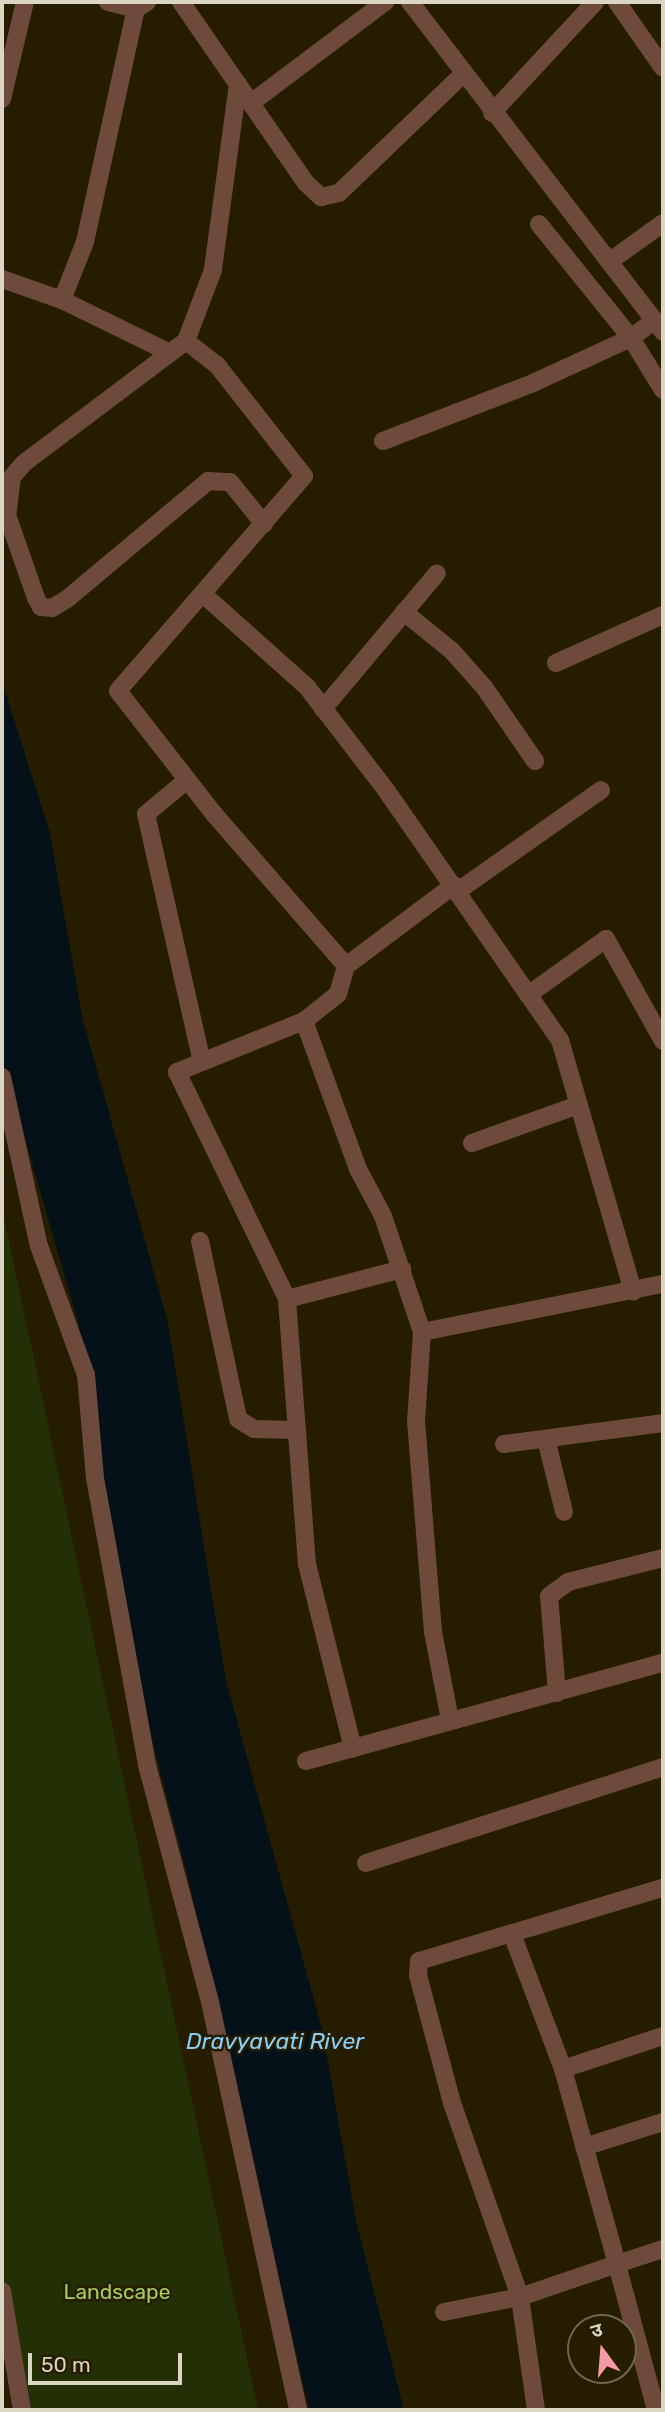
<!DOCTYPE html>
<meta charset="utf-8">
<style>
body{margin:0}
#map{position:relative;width:665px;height:2412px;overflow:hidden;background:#261c00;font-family:Rubik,"Noto Sans Devanagari",sans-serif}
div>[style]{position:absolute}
.green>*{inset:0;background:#233006}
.water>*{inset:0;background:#051118}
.minor>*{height:18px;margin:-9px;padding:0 9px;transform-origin:9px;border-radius:9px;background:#6d4a3c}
span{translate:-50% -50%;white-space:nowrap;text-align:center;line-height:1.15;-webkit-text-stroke:5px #261c00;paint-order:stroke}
.park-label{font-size:21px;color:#a9cf5d}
.water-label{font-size:23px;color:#89cff6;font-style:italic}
.frame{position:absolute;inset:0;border:4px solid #dbd5c4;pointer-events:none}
.north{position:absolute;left:567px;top:2314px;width:70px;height:70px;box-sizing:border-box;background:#261c00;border:2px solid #6e664e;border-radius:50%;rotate:344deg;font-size:19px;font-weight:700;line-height:28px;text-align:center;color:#dbd5c4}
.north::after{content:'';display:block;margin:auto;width:24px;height:32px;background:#f49aa1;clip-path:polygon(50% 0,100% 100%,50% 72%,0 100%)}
.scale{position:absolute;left:28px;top:2353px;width:154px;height:32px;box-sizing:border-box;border:4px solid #dbd5c4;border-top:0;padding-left:9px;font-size:21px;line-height:24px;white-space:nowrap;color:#dbd5c4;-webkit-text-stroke:5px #261c00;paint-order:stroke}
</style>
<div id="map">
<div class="green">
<div style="clip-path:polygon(2px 1209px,258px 2410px,23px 2410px,2px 2290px)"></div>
</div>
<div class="water">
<div style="clip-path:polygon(2px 682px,50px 833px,82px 1017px,167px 1319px,226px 1681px,322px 2029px,356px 2221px,404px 2410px,309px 2410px,188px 1878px,137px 1683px,78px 1322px,2px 1059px)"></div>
</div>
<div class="minor">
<div style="left:108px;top:2px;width:29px;rotate:14deg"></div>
<div style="left:181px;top:2px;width:220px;rotate:55.4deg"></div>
<div style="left:306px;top:183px;width:21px;rotate:43deg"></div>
<div style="left:321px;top:197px;width:18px;rotate:-13deg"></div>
<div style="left:339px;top:193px;width:172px;rotate:-43.8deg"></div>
<div style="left:410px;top:2px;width:416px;rotate:52.5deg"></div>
<div style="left:617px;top:2px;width:80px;rotate:55.1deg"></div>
<div style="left:238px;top:84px;width:188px;rotate:97.7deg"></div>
<div style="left:213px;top:270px;width:76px;rotate:110.8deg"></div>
<div style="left:186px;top:341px;width:39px;rotate:38deg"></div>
<div style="left:217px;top:365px;width:141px;rotate:51.9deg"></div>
<div style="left:304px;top:476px;width:284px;rotate:130.9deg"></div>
<div style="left:118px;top:691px;width:156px;rotate:52deg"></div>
<div style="left:214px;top:814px;width:201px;rotate:49deg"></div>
<div style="left:2px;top:99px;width:100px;rotate:-76.7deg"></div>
<div style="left:251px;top:103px;width:168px;rotate:-37deg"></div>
<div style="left:492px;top:113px;width:151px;rotate:-47.1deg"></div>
<div style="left:539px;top:224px;width:146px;rotate:51.1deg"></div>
<div style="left:631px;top:338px;width:61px;rotate:58.4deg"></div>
<div style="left:610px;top:261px;width:65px;rotate:-35.6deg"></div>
<div style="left:2px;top:279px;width:64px;rotate:19.3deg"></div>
<div style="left:62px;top:300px;width:120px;rotate:26.1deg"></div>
<div style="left:62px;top:300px;width:62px;rotate:-68.4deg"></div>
<div style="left:85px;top:242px;width:239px;rotate:-77.7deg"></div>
<div style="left:136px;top:9px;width:13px;rotate:-32deg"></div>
<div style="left:186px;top:341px;width:203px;rotate:143deg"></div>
<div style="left:24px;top:463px;width:18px;rotate:131deg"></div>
<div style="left:12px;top:477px;width:38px;rotate:97deg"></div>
<div style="left:7px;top:515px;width:88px;rotate:70.7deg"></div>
<div style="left:36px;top:598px;width:10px;rotate:61deg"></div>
<div style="left:41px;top:607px;width:11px;rotate:5deg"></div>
<div style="left:52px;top:608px;width:17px;rotate:-31deg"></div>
<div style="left:67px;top:599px;width:184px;rotate:-39.9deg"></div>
<div style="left:208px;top:481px;width:22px;rotate:3deg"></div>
<div style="left:230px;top:482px;width:54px;rotate:51deg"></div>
<div style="left:383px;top:441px;width:161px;rotate:-21.1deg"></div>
<div style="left:533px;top:383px;width:108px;rotate:-24.7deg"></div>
<div style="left:631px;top:338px;width:30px;rotate:-37deg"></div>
<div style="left:203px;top:594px;width:140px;rotate:41.8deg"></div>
<div style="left:307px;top:687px;width:130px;rotate:52.5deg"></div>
<div style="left:386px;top:790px;width:305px;rotate:55.2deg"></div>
<div style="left:560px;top:1040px;width:262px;rotate:73.8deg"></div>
<div style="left:404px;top:612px;width:62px;rotate:39.1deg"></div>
<div style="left:452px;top:651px;width:48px;rotate:48.4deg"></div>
<div style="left:484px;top:687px;width:90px;rotate:55.4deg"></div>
<div style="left:556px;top:663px;width:117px;rotate:-24.2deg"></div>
<div style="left:323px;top:709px;width:177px;rotate:-50deg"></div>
<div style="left:187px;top:780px;width:53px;rotate:140.3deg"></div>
<div style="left:146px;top:814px;width:254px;rotate:77.3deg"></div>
<div style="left:458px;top:891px;width:175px;rotate:-35.2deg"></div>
<div style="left:528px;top:995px;width:96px;rotate:-35.7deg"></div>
<div style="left:606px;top:939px;width:117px;rotate:60.8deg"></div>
<div style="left:304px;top:1021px;width:137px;rotate:158.1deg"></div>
<div style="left:177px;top:1072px;width:252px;rotate:64.1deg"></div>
<div style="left:287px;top:1299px;width:266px;rotate:85.7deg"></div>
<div style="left:307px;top:1564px;width:190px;rotate:76deg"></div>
<div style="left:2px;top:1077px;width:173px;rotate:77.7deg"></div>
<div style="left:39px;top:1246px;width:137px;rotate:70deg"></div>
<div style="left:86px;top:1375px;width:103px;rotate:85deg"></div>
<div style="left:95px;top:1478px;width:292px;rotate:79.7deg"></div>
<div style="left:147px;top:1765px;width:245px;rotate:75.1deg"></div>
<div style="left:210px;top:2002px;width:417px;rotate:77.8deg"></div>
<div style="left:472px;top:1143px;width:113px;rotate:-19.7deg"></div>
<div style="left:200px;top:1241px;width:182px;rotate:77.9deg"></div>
<div style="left:238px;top:1419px;width:19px;rotate:32deg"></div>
<div style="left:254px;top:1429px;width:43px;rotate:1.3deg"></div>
<div style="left:287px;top:1299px;width:119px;rotate:-14.6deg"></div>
<div style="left:422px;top:1332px;width:246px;rotate:-11.3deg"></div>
<div style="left:546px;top:1439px;width:75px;rotate:76.1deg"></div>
<div style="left:504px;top:1444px;width:160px;rotate:-7.5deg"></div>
<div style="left:557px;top:1693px;width:97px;rotate:-94.7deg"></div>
<div style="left:549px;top:1596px;width:24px;rotate:-36deg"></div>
<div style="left:568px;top:1582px;width:98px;rotate:-14.2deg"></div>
<div style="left:450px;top:1720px;width:90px;rotate:-100.9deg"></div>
<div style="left:433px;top:1632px;width:211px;rotate:-94.6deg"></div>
<div style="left:416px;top:1422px;width:90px;rotate:-86.2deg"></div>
<div style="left:422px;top:1332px;width:122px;rotate:-108.6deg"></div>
<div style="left:383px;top:1216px;width:53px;rotate:-118deg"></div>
<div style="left:358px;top:1169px;width:158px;rotate:-110deg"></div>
<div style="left:304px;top:1021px;width:43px;rotate:-38.5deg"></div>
<div style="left:338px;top:994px;width:29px;rotate:-74deg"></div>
<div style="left:346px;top:966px;width:135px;rotate:-36.9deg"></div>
<div style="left:306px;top:1761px;width:370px;rotate:-15.4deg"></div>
<div style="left:366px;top:1863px;width:312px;rotate:-17.9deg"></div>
<div style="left:512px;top:1934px;width:144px;rotate:69.3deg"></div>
<div style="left:563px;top:2069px;width:105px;rotate:-18.3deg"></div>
<div style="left:584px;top:2147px;width:83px;rotate:-17.6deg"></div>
<div style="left:2px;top:2291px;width:121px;rotate:80.5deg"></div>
<div style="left:444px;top:2312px;width:77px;rotate:-11.2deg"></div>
<div style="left:520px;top:2297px;width:206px;rotate:-109.3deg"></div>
<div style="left:452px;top:2103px;width:132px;rotate:-104.9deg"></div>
<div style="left:418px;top:1975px;width:14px;rotate:-86deg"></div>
<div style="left:419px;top:1961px;width:255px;rotate:-16.7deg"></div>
<div style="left:536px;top:2410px;width:114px;rotate:-98.1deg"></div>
<div style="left:520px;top:2297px;width:102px;rotate:-18.8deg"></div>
<div style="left:617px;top:2264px;width:202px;rotate:-105.5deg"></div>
<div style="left:656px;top:2410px;width:151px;rotate:-105deg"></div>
<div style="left:617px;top:2264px;width:48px;rotate:-18.1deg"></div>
</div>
<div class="park-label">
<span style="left:117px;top:2292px">Landscape</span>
</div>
<div class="water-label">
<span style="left:275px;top:2041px">Dravyavati River</span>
</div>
<div class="frame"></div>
<div class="north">उ</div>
<div class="scale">50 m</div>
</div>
